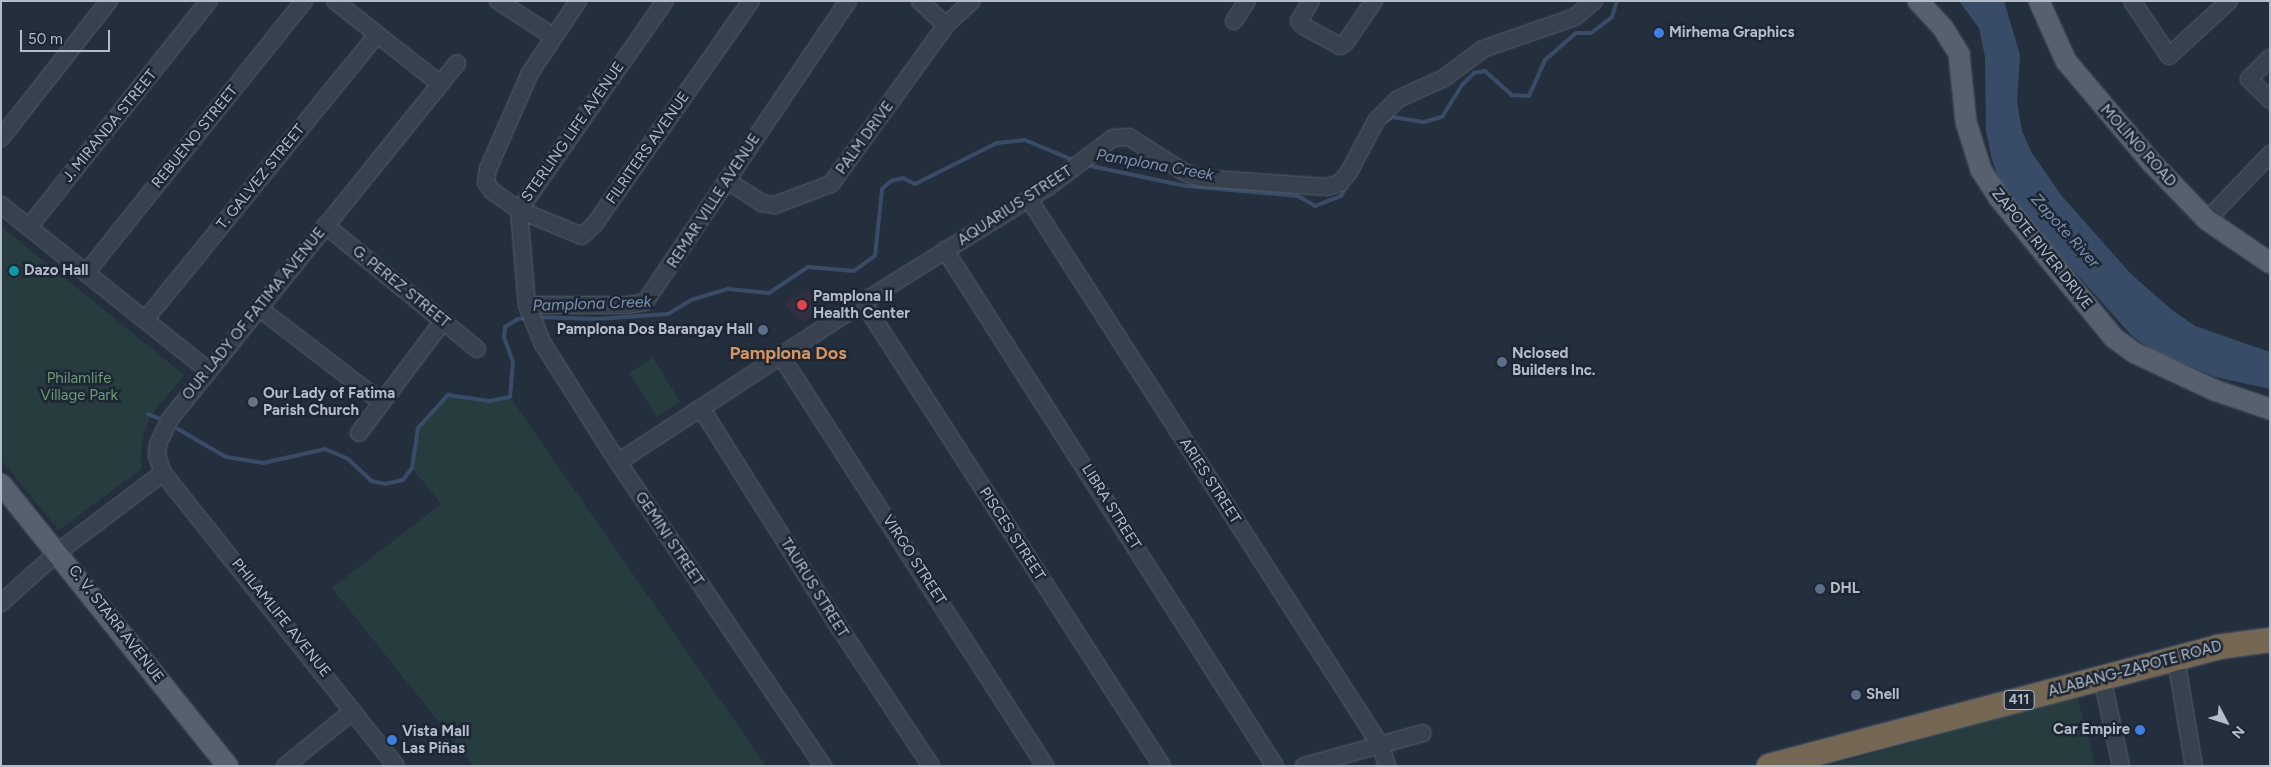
<!DOCTYPE html>
<meta charset="utf-8">
<style>
body{margin:0}
#map{position:relative;width:2271px;height:767px;overflow:hidden;background:#242f3e;font-family:Figtree,sans-serif}
div>[style]{position:absolute}
.medical>*{inset:0;background:#32303f}
.green>*{inset:0;background:#263c3f;transform-origin:0 0}
.water>*{inset:0;background:#394c67}
.stream>*{height:4px;margin:-2px;padding:0 2px;transform-origin:2px;border-radius:2px;background:#394c67}
.roads{filter:drop-shadow(0 0 1px #565f6c) drop-shadow(0 0 1px #565f6c)}
.minor>*{height:16px;margin:-8px;padding:0 8px;transform-origin:8px;border-radius:8px;background:#38414e}
.major>*{height:20px;margin:-10px;padding:0 10px;transform-origin:10px;border-radius:10px;background:#56606e}
.highway>*{height:24px;margin:-12px;padding:0 12px;transform-origin:12px;border-radius:12px;background:#746855}
.dots>*{width:14px;height:14px;translate:-50% -50%;box-sizing:border-box;border:2px solid #1d2633;border-radius:50%}
span{translate:-50% -50%;white-space:nowrap;text-align:center;line-height:1.15;-webkit-text-stroke:5px #1d2633;paint-order:stroke}
.shield-label span{padding:1px 4px;background:#1d2633;border:1px solid;border-radius:4px;-webkit-text-stroke-width:0}
.shield-label{font-size:14px;color:#b4bcc9;font-weight:700}
.poi-label{font-size:15px;color:#b4bcc9;font-weight:700}
.left{translate:0 -50%;text-align:left}
.right{translate:-100% -50%;text-align:right}
.street-label{font-size:15px;color:#b4bcc9}
.park-label{font-size:15px;color:#6b9a76}
.water-label{font-size:16px;color:#7c92b1;font-style:italic}
.quarter-label{font-size:18px;color:#d59563;font-weight:700}
.frame{position:absolute;inset:0;border:2px solid #b4bcc9;pointer-events:none}
.north{position:absolute;left:2201px;top:697px;width:50px;height:50px;-webkit-text-stroke:4px #1d2633;paint-order:stroke;rotate:130deg;font-size:14px;font-weight:700;line-height:20px;text-align:center;color:#b4bcc9}
.north::after{content:'';display:block;margin:auto;width:18px;height:22px;background:#b4bcc9;clip-path:polygon(50% 0,100% 100%,50% 72%,0 100%)}
.scale{position:absolute;left:20px;top:30px;width:90px;height:22px;box-sizing:border-box;border:2px solid #b4bcc9;border-top:0;padding-left:6px;font-size:15px;line-height:18px;white-space:nowrap;color:#b4bcc9;-webkit-text-stroke:4px #1d2633;paint-order:stroke}
</style>
<div id="map">
<div class="medical">
<div style="clip-path:polygon(807px 289px,819px 307px,805px 321px,802px 318px,797px 321px,785px 303px)"></div>
</div>
<div class="green">
<div style="clip-path:polygon(1px 226px,184px 375px,149px 418px,142px 442px,141px 469px,59px 530px,1px 460px)"></div>
<div style="left:653px;top:358px;width:52px;height:28px;rotate:58deg"></div>
<div style="clip-path:polygon(448px 395px,489px 401px,510px 397px,766px 766px,474px 766px,332px 588px,441px 504px,412px 468px,418px 428px)"></div>
<div style="clip-path:polygon(2077px 697px,2096px 766px,1828px 766px,1918px 741px)"></div>
</div>
<div class="water">
<div style="clip-path:polygon(1959px 1px,2004px 1px,2020px 55px,2017px 102px,2022px 131px,2032px 153px,2061px 195px,2131px 274px,2172px 310px,2195px 326px,2270px 352px,2270px 389px,2215px 377px,2152px 350px,2132px 336px,2024px 215px,1999px 179px,1992px 160px,1986px 131px,1985px 57px,1979px 28px)"></div>
</div>
<div class="stream">
<div style="left:1386px;top:121px;width:7px;rotate:-34deg"></div>
<div style="left:1392px;top:117px;width:32px;rotate:9deg"></div>
<div style="left:1424px;top:122px;width:19px;rotate:-16deg"></div>
<div style="left:1442px;top:117px;width:38px;rotate:-58deg"></div>
<div style="left:1462px;top:85px;width:17px;rotate:-45deg"></div>
<div style="left:1474px;top:73px;width:11px;rotate:-10deg"></div>
<div style="left:1485px;top:71px;width:36px;rotate:42deg"></div>
<div style="left:1512px;top:95px;width:17px;rotate:3deg"></div>
<div style="left:1529px;top:96px;width:39px;rotate:-66deg"></div>
<div style="left:1545px;top:60px;width:41px;rotate:-41.1deg"></div>
<div style="left:1576px;top:33px;width:15px"></div>
<div style="left:1591px;top:33px;width:26px;rotate:-37deg"></div>
<div style="left:1612px;top:17px;width:17px;rotate:-73deg"></div>
<div style="left:1086px;top:165px;width:102px;rotate:11.9deg"></div>
<div style="left:1186px;top:186px;width:112px;rotate:5.1deg"></div>
<div style="left:1298px;top:196px;width:20px;rotate:30deg"></div>
<div style="left:1315px;top:206px;width:28px;rotate:-21deg"></div>
<div style="left:1341px;top:196px;width:11px;rotate:-63deg"></div>
<div style="left:536px;top:317px;width:61px;rotate:1.9deg"></div>
<div style="left:597px;top:319px;width:71px;rotate:-4deg"></div>
<div style="left:668px;top:314px;width:27px;rotate:-31deg"></div>
<div style="left:691px;top:300px;width:39px;rotate:-17deg"></div>
<div style="left:728px;top:289px;width:41px;rotate:5.6deg"></div>
<div style="left:769px;top:293px;width:47px;rotate:-33.7deg"></div>
<div style="left:808px;top:267px;width:46px;rotate:5deg"></div>
<div style="left:854px;top:271px;width:26px;rotate:-36deg"></div>
<div style="left:875px;top:256px;width:67px;rotate:-84deg"></div>
<div style="left:882px;top:189px;width:12px;rotate:-42deg"></div>
<div style="left:891px;top:181px;width:12px;rotate:-14deg"></div>
<div style="left:903px;top:178px;width:13px;rotate:27deg"></div>
<div style="left:915px;top:184px;width:92px;rotate:-26.6deg"></div>
<div style="left:997px;top:143px;width:28px;rotate:-6deg"></div>
<div style="left:1025px;top:140px;width:54px;rotate:22.8deg"></div>
<div style="left:148px;top:414px;width:11px;rotate:22deg"></div>
<div style="left:178px;top:429px;width:56px;rotate:30.3deg"></div>
<div style="left:226px;top:457px;width:37px;rotate:9deg"></div>
<div style="left:263px;top:463px;width:64px;rotate:-12.7deg"></div>
<div style="left:325px;top:449px;width:25px;rotate:23deg"></div>
<div style="left:348px;top:459px;width:33px;rotate:43deg"></div>
<div style="left:372px;top:481px;width:13px;rotate:13deg"></div>
<div style="left:385px;top:484px;width:18px;rotate:-13deg"></div>
<div style="left:403px;top:480px;width:15px;rotate:-53deg"></div>
<div style="left:412px;top:468px;width:40px;rotate:-81.5deg"></div>
<div style="left:418px;top:428px;width:45px;rotate:-47.7deg"></div>
<div style="left:448px;top:395px;width:41px;rotate:8.3deg"></div>
<div style="left:489px;top:401px;width:21px;rotate:-11deg"></div>
<div style="left:510px;top:397px;width:35px;rotate:-85deg"></div>
<div style="left:513px;top:362px;width:27px;rotate:-110deg"></div>
<div style="left:504px;top:337px;width:10px;rotate:-84deg"></div>
<div style="left:505px;top:327px;width:15px;rotate:-32deg"></div>
<div style="left:518px;top:319px;width:11px;rotate:-5deg"></div>
</div>
<div class="roads">
<div class="minor">
<div style="left:335px;top:1px;width:134px;rotate:38.3deg"></div>
<div style="left:498px;top:1px;width:65px;rotate:32.5deg"></div>
<div style="left:578px;top:1px;width:87px;rotate:123.7deg"></div>
<div style="left:530px;top:73px;width:105px;rotate:113.6deg"></div>
<div style="left:488px;top:169px;width:13px;rotate:99deg"></div>
<div style="left:486px;top:182px;width:11px;rotate:56deg"></div>
<div style="left:492px;top:191px;width:33px;rotate:35deg"></div>
<div style="left:519px;top:210px;width:68px;rotate:22.4deg"></div>
<div style="left:582px;top:236px;width:16px;rotate:-43deg"></div>
<div style="left:594px;top:225px;width:274px;rotate:-55deg"></div>
<div style="left:665px;top:1px;width:255px;rotate:124.9deg"></div>
<div style="left:519px;top:210px;width:95px;rotate:85.2deg"></div>
<div style="left:527px;top:305px;width:42px;rotate:67.7deg"></div>
<div style="left:543px;top:344px;width:140px;rotate:57.6deg"></div>
<div style="left:618px;top:462px;width:367px;rotate:56deg"></div>
<div style="left:920px;top:1px;width:35px;rotate:43deg"></div>
<div style="left:1311px;top:1px;width:23px;rotate:121deg"></div>
<div style="left:1299px;top:21px;width:6px;rotate:51deg"></div>
<div style="left:1303px;top:26px;width:42px;rotate:28.4deg"></div>
<div style="left:1340px;top:46px;width:7px;rotate:-34deg"></div>
<div style="left:1346px;top:42px;width:50px;rotate:-55.7deg"></div>
<div style="left:2132px;top:1px;width:66px;rotate:56.1deg"></div>
<div style="left:2169px;top:56px;width:81px;rotate:-42.5deg"></div>
<div style="left:1234px;top:21px;width:24px;rotate:-57deg"></div>
<div style="left:2270px;top:58px;width:30px;rotate:135deg"></div>
<div style="left:2249px;top:79px;width:30px;rotate:45deg"></div>
<div style="left:1px;top:138px;width:174px;rotate:-51.8deg"></div>
<div style="left:726px;top:180px;width:43px;rotate:32.6deg"></div>
<div style="left:762px;top:203px;width:13px;rotate:9deg"></div>
<div style="left:775px;top:205px;width:60px;rotate:-20.6deg"></div>
<div style="left:831px;top:184px;width:196px;rotate:-54.1deg"></div>
<div style="left:946px;top:25px;width:35px;rotate:-43deg"></div>
<div style="left:1029px;top:199px;width:650px;rotate:57.24deg"></div>
<div style="left:1381px;top:746px;width:21px;rotate:73deg"></div>
<div style="left:1px;top:205px;width:266px;rotate:38.6deg"></div>
<div style="left:2207px;top:220px;width:91px;rotate:-46.3deg"></div>
<div style="left:325px;top:225px;width:196px;rotate:39.2deg"></div>
<div style="left:29px;top:227px;width:289px;rotate:-51.5deg"></div>
<div style="left:945px;top:250px;width:612px;rotate:57.4deg"></div>
<div style="left:86px;top:273px;width:349px;rotate:-51.3deg"></div>
<div style="left:863px;top:302px;width:552px;rotate:57.2deg"></div>
<div style="left:527px;top:305px;width:100px"></div>
<div style="left:627px;top:305px;width:18px;rotate:-9deg"></div>
<div style="left:645px;top:302px;width:363px;rotate:-56deg"></div>
<div style="left:259px;top:308px;width:154px;rotate:37.6deg"></div>
<div style="left:145px;top:320px;width:367px;rotate:-50.9deg"></div>
<div style="left:781px;top:356px;width:488px;rotate:57.2deg"></div>
<div style="left:701px;top:408px;width:262px;rotate:57.8deg"></div>
<div style="left:841px;top:630px;width:163px;rotate:56.5deg"></div>
<div style="left:359px;top:433px;width:140px;rotate:-53.1deg"></div>
<div style="left:618px;top:462px;width:293px;rotate:-33.1deg"></div>
<div style="left:863px;top:302px;width:218px;rotate:-31.9deg"></div>
<div style="left:1048px;top:187px;width:81px;rotate:-37deg"></div>
<div style="left:1113px;top:138px;width:16px;rotate:-4deg"></div>
<div style="left:1129px;top:137px;width:65px;rotate:32.5deg"></div>
<div style="left:1184px;top:172px;width:16px;rotate:22deg"></div>
<div style="left:1199px;top:178px;width:128px;rotate:4deg"></div>
<div style="left:1327px;top:187px;width:14px;rotate:-17deg"></div>
<div style="left:1340px;top:183px;width:14px;rotate:-51deg"></div>
<div style="left:1349px;top:172px;width:58px;rotate:-62.1deg"></div>
<div style="left:1376px;top:121px;width:31px;rotate:-45deg"></div>
<div style="left:1398px;top:99px;width:51px;rotate:-24.5deg"></div>
<div style="left:1444px;top:78px;width:49px;rotate:-36.6deg"></div>
<div style="left:1483px;top:49px;width:97px;rotate:-19.2deg"></div>
<div style="left:1575px;top:17px;width:25px;rotate:-40deg"></div>
<div style="left:1px;top:603px;width:76px;rotate:-41.8deg"></div>
<div style="left:58px;top:552px;width:131px;rotate:-37deg"></div>
<div style="left:2176px;top:659px;width:109px;rotate:80.5deg"></div>
<div style="left:2102px;top:678px;width:90px;rotate:77.8deg"></div>
<div style="left:285px;top:766px;width:87px;rotate:-39deg"></div>
<div style="left:396px;top:766px;width:374px;rotate:-128.5deg"></div>
<div style="left:163px;top:473px;width:18px;rotate:-109deg"></div>
<div style="left:157px;top:456px;width:12px;rotate:-85deg"></div>
<div style="left:158px;top:444px;width:28px;rotate:-64deg"></div>
<div style="left:170px;top:419px;width:457px;rotate:-51.1deg"></div>
<div style="left:1304px;top:766px;width:123px;rotate:-15.5deg"></div>
</div>
<div class="major">
<div style="left:1918px;top:1px;width:37px;rotate:47deg"></div>
<div style="left:1943px;top:28px;width:31px;rotate:58deg"></div>
<div style="left:1959px;top:54px;width:68px;rotate:84.1deg"></div>
<div style="left:1966px;top:122px;width:50px;rotate:72.6deg"></div>
<div style="left:1981px;top:170px;width:33px;rotate:57deg"></div>
<div style="left:1999px;top:198px;width:181px;rotate:50.6deg"></div>
<div style="left:2114px;top:338px;width:26px;rotate:36deg"></div>
<div style="left:2135px;top:353px;width:87px;rotate:25.1deg"></div>
<div style="left:2214px;top:390px;width:59px;rotate:18.7deg"></div>
<div style="left:2039px;top:1px;width:66px;rotate:65.8deg"></div>
<div style="left:2066px;top:61px;width:133px;rotate:49.9deg"></div>
<div style="left:2152px;top:163px;width:79px;rotate:46deg"></div>
<div style="left:2207px;top:220px;width:76px;rotate:34.3deg"></div>
<div style="left:1px;top:484px;width:362px;rotate:51.2deg"></div>
</div>
<div class="highway">
<div style="left:1769px;top:766px;width:465px;rotate:-14.8deg"></div>
<div style="left:2218px;top:647px;width:52px;rotate:-7.7deg"></div>
</div>
</div>
<div class="dots">
<div style="left:1659px;top:33px;background:#3f7fe0"></div>
<div style="left:14px;top:271px;background:#0f9aa8"></div>
<div style="left:802px;top:305px;background:#e0444e"></div>
<div style="left:763px;top:330px;background:#5c6f8a"></div>
<div style="left:1502px;top:362px;background:#5c6f8a"></div>
<div style="left:253px;top:402px;background:#6b7280"></div>
<div style="left:1820px;top:589px;background:#5c6f8a"></div>
<div style="left:1856px;top:695px;background:#5c6f8a"></div>
<div style="left:2140px;top:730px;background:#3f7fe0"></div>
<div style="left:392px;top:740px;background:#3f7fe0"></div>
</div>
<div class="shield-label">
<span style="left:2019px;top:700px">411</span>
</div>
<div class="poi-label">
<span class="left" style="left:1669px;top:33px">Mirhema Graphics</span>
<span class="left" style="left:24px;top:271px">Dazo Hall</span>
<span class="left" style="left:813px;top:305px">Pamplona II<br>Health Center</span>
<span class="right" style="left:753px;top:330px">Pamplona Dos Barangay Hall</span>
<span class="left" style="left:1512px;top:362px">Nclosed<br>Builders Inc.</span>
<span class="left" style="left:263px;top:402px">Our Lady of Fatima<br>Parish Church</span>
<span class="left" style="left:1830px;top:589px">DHL</span>
<span class="left" style="left:1866px;top:695px">Shell</span>
<span class="right" style="left:2130px;top:730px">Car Empire</span>
<span class="left" style="left:402px;top:740px">Vista Mall<br>Las Piñas</span>
</div>
<div class="street-label">
<span style="left:110px;top:126px;rotate:-51deg">J. MIRANDA STREET</span>
<span style="left:573px;top:132px;rotate:-55deg">STERLING LIFE AVENUE</span>
<span style="left:195px;top:137px;rotate:-51deg">REBUENO STREET</span>
<span style="left:865px;top:138px;rotate:-54deg">PALM DRIVE</span>
<span style="left:2138px;top:146px;rotate:48deg">MOLINO ROAD</span>
<span style="left:648px;top:148px;rotate:-55deg">FILRITERS AVENUE</span>
<span style="left:261px;top:177px;rotate:-51deg">T. GALVEZ STREET</span>
<span style="left:714px;top:201px;rotate:-57deg">REMAR VILLE AVENUE</span>
<span style="left:1015px;top:206px;rotate:-33deg">AQUARIUS STREET</span>
<span style="left:2042px;top:249px;rotate:51deg">ZAPOTE RIVER DRIVE</span>
<span style="left:401px;top:287px;rotate:39deg">G. PEREZ STREET</span>
<span style="left:254px;top:314px;rotate:-51deg">OUR LADY OF FATIMA AVENUE</span>
<span style="left:1210px;top:481px;rotate:57deg">ARIES STREET</span>
<span style="left:1111px;top:507px;rotate:58deg">LIBRA STREET</span>
<span style="left:1012px;top:534px;rotate:57deg">PISCES STREET</span>
<span style="left:669px;top:539px;rotate:56deg">GEMINI STREET</span>
<span style="left:914px;top:560px;rotate:57deg">VIRGO STREET</span>
<span style="left:814px;top:588px;rotate:58deg">TAURUS STREET</span>
<span style="left:281px;top:618px;rotate:51deg">PHILAMLIFE AVENUE</span>
<span style="left:116px;top:624px;rotate:52deg">C. V. STARR AVENUE</span>
<span style="left:2135px;top:669px;rotate:-15deg">ALABANG-ZAPOTE ROAD</span>
</div>
<div class="park-label">
<span style="left:79px;top:387px">Philamlife<br>Village Park</span>
</div>
<div class="water-label">
<span style="left:1155px;top:165px;rotate:10deg">Pamplona Creek</span>
<span style="left:2065px;top:231px;rotate:48deg">Zapote River</span>
<span style="left:592px;top:304px;rotate:-2deg">Pamplona Creek</span>
</div>
<div class="quarter-label">
<span style="left:788px;top:353px">Pamplona Dos</span>
</div>
<div class="frame"></div>
<div class="north">N</div>
<div class="scale">50 m</div>
</div>
